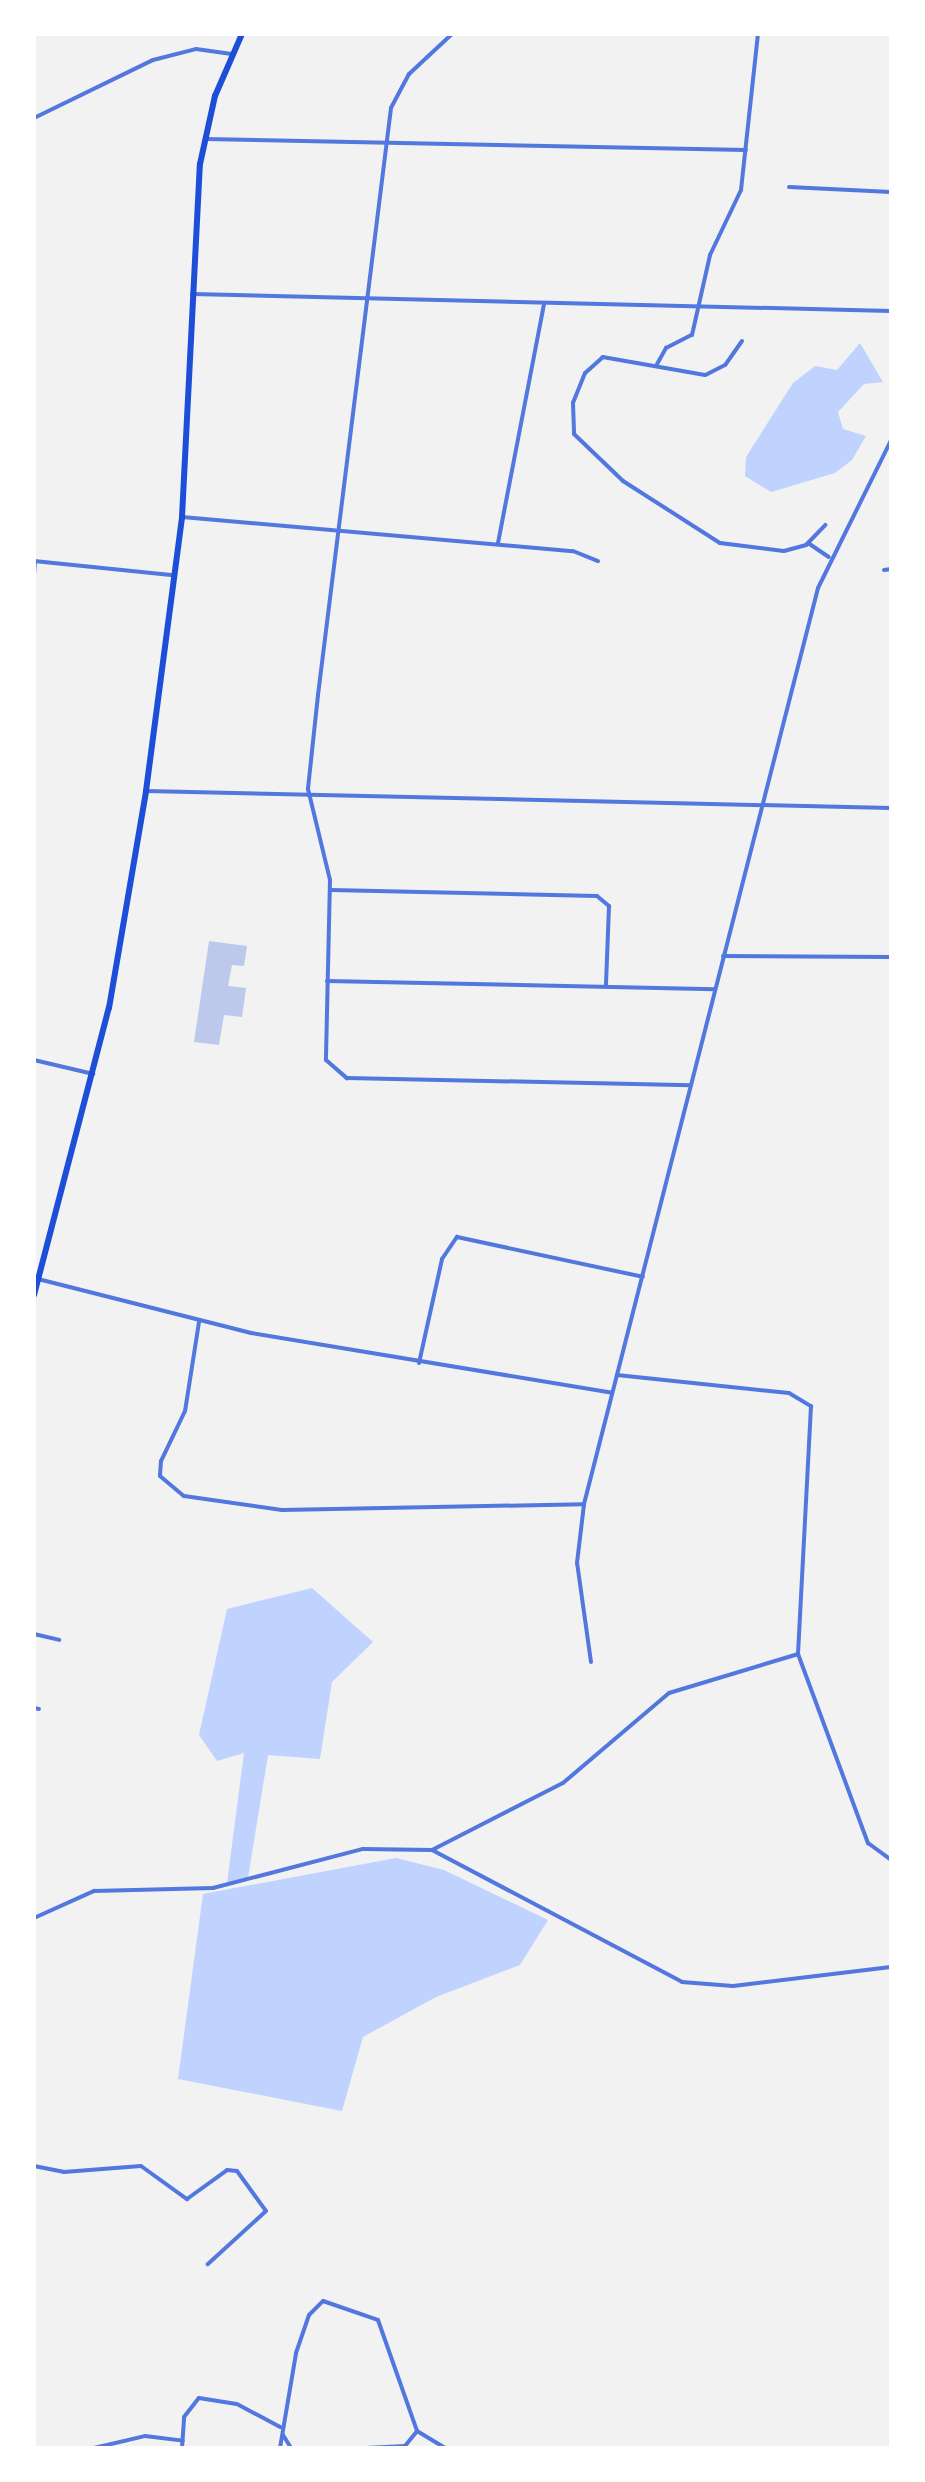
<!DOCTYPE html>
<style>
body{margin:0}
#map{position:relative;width:925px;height:2482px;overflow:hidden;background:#f2f2f2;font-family:Manrope,sans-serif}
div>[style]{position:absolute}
.water>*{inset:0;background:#bfd3fe}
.building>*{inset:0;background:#bdc9ec}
.minor>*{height:4px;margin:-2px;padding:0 2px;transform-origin:2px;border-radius:2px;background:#5277de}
.primary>*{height:6px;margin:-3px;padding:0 3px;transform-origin:3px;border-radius:3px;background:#1d4ed8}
span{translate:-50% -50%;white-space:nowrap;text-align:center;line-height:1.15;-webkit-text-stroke:7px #fff;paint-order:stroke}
.frame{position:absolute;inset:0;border:36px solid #fff;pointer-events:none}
</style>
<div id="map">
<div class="water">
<div style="clip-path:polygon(860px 343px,883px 382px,864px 384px,838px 412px,843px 429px,866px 436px,852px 460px,835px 473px,771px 492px,745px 476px,746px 457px,793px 383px,815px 366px,837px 370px)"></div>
<div style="clip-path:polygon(312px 1588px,373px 1642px,332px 1682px,320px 1759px,268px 1755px,248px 1878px,227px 1883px,244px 1753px,217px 1761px,199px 1735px,227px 1609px)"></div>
<div style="clip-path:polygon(396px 1858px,444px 1870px,548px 1920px,520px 1965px,436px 1997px,363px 2037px,342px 2111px,178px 2079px,203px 1894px)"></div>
</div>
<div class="building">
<div style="clip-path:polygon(209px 941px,247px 946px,244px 966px,232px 965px,228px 986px,246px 988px,242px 1017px,224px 1015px,219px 1045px,194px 1042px)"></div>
</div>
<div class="minor">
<div style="left:452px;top:34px;width:59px;rotate:137.1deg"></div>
<div style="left:409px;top:74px;width:38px;rotate:118deg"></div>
<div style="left:391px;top:108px;width:592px;rotate:97.09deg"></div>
<div style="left:318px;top:695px;width:95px;rotate:96.1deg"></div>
<div style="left:308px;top:789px;width:94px;rotate:76.4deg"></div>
<div style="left:330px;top:880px;width:180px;rotate:91.3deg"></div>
<div style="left:326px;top:1060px;width:28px;rotate:41deg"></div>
<div style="left:347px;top:1078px;width:344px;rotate:1.2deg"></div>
<div style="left:34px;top:118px;width:132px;rotate:-26deg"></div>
<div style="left:153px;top:60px;width:44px;rotate:-14.3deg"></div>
<div style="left:196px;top:49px;width:36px;rotate:8deg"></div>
<div style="left:206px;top:139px;width:540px;rotate:1.17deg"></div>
<div style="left:789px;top:187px;width:102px;rotate:2.8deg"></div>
<div style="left:192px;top:294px;width:699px;rotate:1.39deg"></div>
<div style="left:742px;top:341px;width:29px;rotate:125deg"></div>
<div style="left:725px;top:365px;width:22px;rotate:153deg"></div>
<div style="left:705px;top:375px;width:104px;rotate:-170deg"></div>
<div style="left:603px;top:357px;width:24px;rotate:138deg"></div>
<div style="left:585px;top:373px;width:32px;rotate:112deg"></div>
<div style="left:573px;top:403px;width:31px;rotate:88deg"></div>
<div style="left:574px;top:434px;width:68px;rotate:43.8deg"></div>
<div style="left:623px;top:481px;width:115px;rotate:32.6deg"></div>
<div style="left:720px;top:543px;width:64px;rotate:7.1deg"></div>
<div style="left:784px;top:551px;width:23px;rotate:-15deg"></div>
<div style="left:806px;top:545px;width:28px;rotate:-46deg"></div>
<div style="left:656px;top:366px;width:21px;rotate:-61deg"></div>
<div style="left:666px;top:348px;width:29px;rotate:-27deg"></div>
<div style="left:692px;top:335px;width:82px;rotate:-77.3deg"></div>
<div style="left:710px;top:255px;width:72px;rotate:-64.5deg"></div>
<div style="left:741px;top:190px;width:157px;rotate:-83.8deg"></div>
<div style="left:182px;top:517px;width:392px;rotate:5deg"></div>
<div style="left:573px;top:551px;width:27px;rotate:22deg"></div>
<div style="left:498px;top:543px;width:243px;rotate:-79.1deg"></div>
<div style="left:808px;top:543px;width:25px;rotate:34deg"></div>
<div style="left:34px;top:561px;width:140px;rotate:5.8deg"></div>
<div style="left:884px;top:570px;width:7px;rotate:-8deg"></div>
<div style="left:34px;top:575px;width:14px;rotate:-86deg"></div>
<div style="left:34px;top:643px;width:108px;rotate:90deg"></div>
<div style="left:146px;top:791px;width:745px;rotate:1.31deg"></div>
<div style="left:331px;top:890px;width:266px;rotate:1.3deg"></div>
<div style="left:597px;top:896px;width:16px;rotate:40deg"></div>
<div style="left:609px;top:906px;width:79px;rotate:92.2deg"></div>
<div style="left:723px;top:956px;width:168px;rotate:0.3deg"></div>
<div style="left:327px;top:981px;width:388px;rotate:1.2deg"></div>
<div style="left:34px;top:1060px;width:61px;rotate:13.3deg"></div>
<div style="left:38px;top:1279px;width:220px;rotate:14.2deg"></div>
<div style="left:251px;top:1333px;width:366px;rotate:9.4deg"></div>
<div style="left:199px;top:1322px;width:90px;rotate:98.9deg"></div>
<div style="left:185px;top:1411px;width:55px;rotate:115.6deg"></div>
<div style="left:161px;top:1461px;width:15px;rotate:94deg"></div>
<div style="left:160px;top:1476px;width:31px;rotate:40deg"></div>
<div style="left:184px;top:1496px;width:99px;rotate:8.1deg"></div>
<div style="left:282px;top:1510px;width:302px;rotate:-1.1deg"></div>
<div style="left:419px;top:1363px;width:107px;rotate:-77.5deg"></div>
<div style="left:442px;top:1259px;width:27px;rotate:-56deg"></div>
<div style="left:457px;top:1237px;width:190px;rotate:12.1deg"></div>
<div style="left:617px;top:1375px;width:173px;rotate:6deg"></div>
<div style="left:789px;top:1393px;width:26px;rotate:31deg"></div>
<div style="left:811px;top:1406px;width:248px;rotate:93deg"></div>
<div style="left:798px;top:1654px;width:202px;rotate:69.7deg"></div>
<div style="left:868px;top:1843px;width:29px;rotate:36deg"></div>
<div style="left:34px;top:1634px;width:26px;rotate:13deg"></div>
<div style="left:591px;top:1662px;width:100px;rotate:-98deg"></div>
<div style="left:577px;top:1563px;width:59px;rotate:-83.2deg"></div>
<div style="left:584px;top:1504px;width:945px;rotate:-75.67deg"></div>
<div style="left:818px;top:588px;width:165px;rotate:-63.7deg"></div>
<div style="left:34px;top:1708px;width:5px;rotate:11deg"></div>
<div style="left:432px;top:1850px;width:283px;rotate:27.8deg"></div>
<div style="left:682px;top:1982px;width:51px;rotate:4.5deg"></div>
<div style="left:733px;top:1986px;width:159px;rotate:-6.9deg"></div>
<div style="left:34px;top:1918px;width:66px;rotate:-24.2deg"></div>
<div style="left:94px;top:1891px;width:119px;rotate:-1.4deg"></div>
<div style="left:213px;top:1888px;width:155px;rotate:-14.6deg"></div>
<div style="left:363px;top:1849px;width:69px;rotate:0.8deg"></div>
<div style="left:432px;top:1850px;width:147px;rotate:-27.1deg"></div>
<div style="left:563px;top:1783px;width:139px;rotate:-40.3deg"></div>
<div style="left:669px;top:1693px;width:135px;rotate:-16.8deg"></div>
<div style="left:34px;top:2166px;width:31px;rotate:11deg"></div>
<div style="left:64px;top:2172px;width:77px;rotate:-4.5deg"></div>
<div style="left:141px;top:2166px;width:57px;rotate:35.7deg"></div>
<div style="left:187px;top:2199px;width:49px;rotate:-35.9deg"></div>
<div style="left:227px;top:2170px;width:10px;rotate:6deg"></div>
<div style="left:237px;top:2171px;width:49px;rotate:54.1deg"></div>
<div style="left:266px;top:2211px;width:79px;rotate:137.6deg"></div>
<div style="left:283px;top:2435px;width:15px;rotate:58deg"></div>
<div style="left:94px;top:2448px;width:52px;rotate:-13.2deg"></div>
<div style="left:145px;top:2436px;width:38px;rotate:7deg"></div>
<div style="left:182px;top:2448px;width:31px;rotate:-86deg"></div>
<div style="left:184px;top:2417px;width:24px;rotate:-52deg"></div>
<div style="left:199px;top:2398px;width:38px;rotate:9deg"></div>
<div style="left:237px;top:2404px;width:49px;rotate:28.1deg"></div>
<div style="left:280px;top:2448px;width:96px;rotate:-80.4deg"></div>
<div style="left:296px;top:2353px;width:40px;rotate:-71.1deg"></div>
<div style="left:309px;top:2315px;width:20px;rotate:-45deg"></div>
<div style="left:323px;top:2301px;width:58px;rotate:19.1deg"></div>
<div style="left:378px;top:2320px;width:118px;rotate:70.6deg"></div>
<div style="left:417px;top:2431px;width:33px;rotate:31deg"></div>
<div style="left:299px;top:2448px;width:45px"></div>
<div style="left:366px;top:2448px;width:39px;rotate:-3deg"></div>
<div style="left:405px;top:2446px;width:19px;rotate:-51deg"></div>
</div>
<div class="primary">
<div style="left:34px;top:1295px;width:297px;rotate:-75.4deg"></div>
<div style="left:109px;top:1008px;width:220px;rotate:-80.3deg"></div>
<div style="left:146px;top:791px;width:276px;rotate:-82.5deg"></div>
<div style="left:182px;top:517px;width:353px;rotate:-87.1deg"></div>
<div style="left:200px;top:164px;width:70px;rotate:-77.6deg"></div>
<div style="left:215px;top:96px;width:68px;rotate:-66.5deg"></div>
</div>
<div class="frame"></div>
</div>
